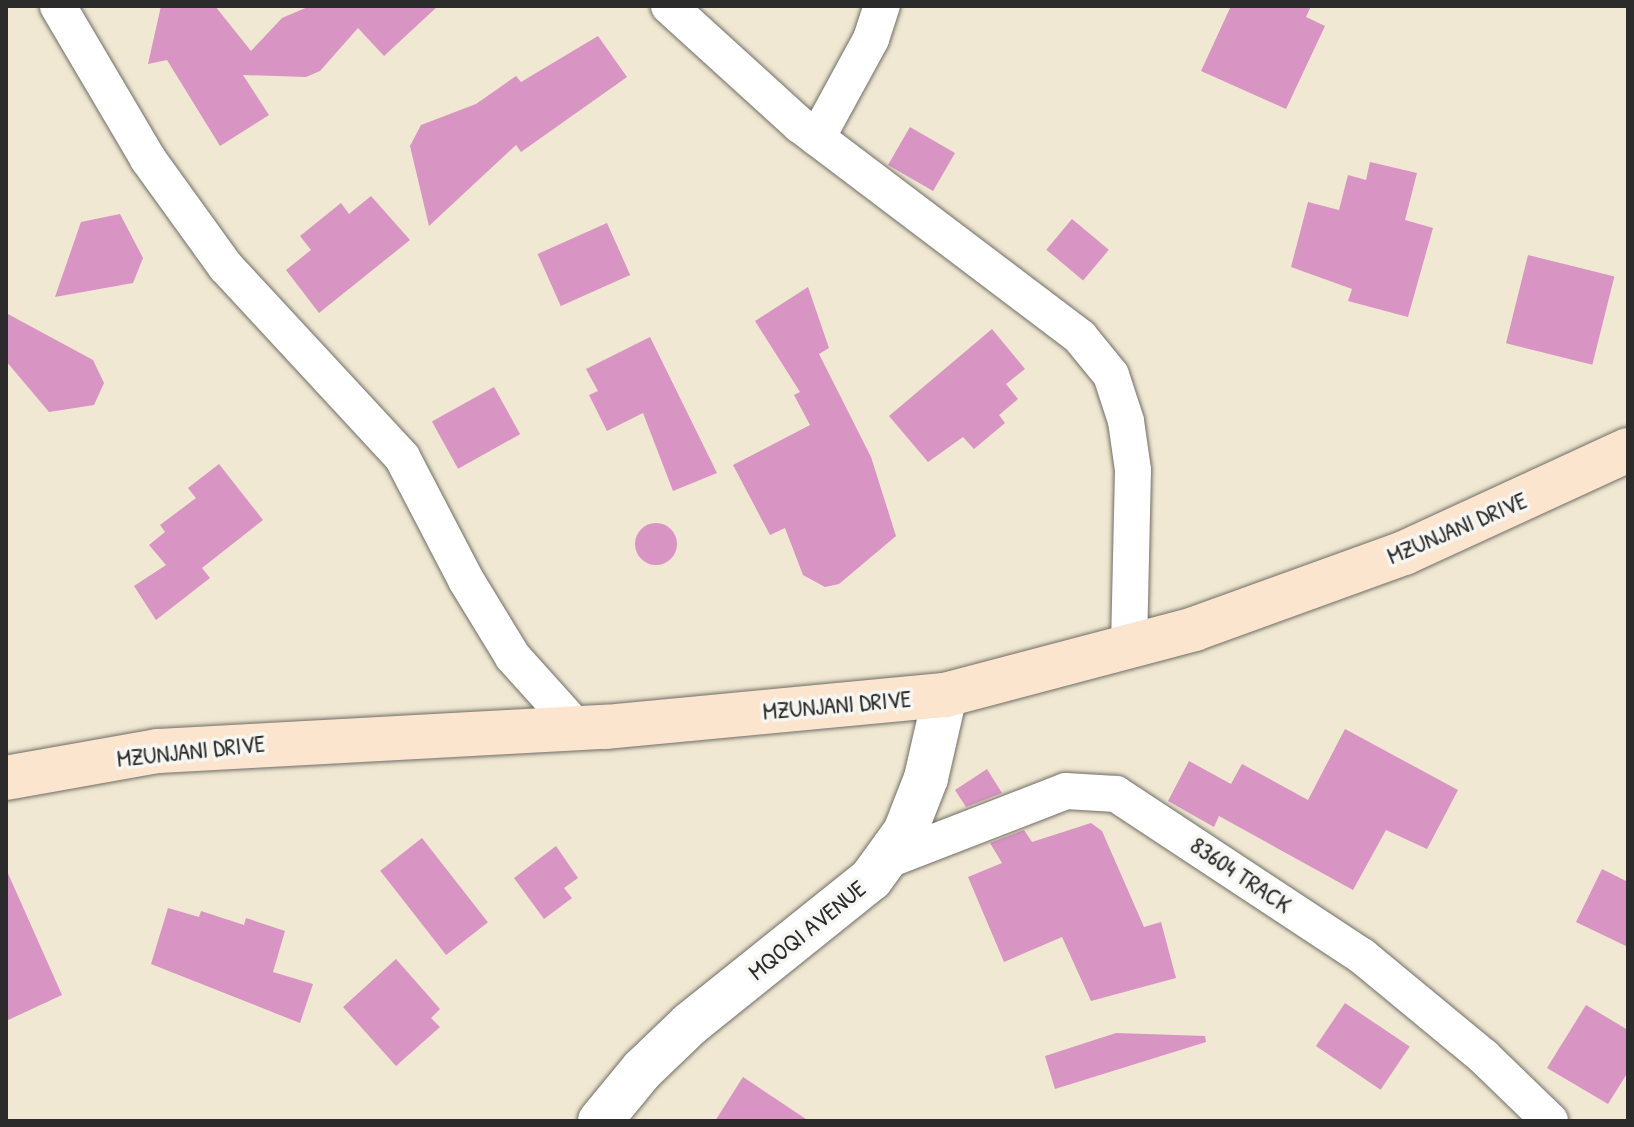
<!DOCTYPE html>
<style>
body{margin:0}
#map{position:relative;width:1634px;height:1127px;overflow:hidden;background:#f0e8d2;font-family:"Patrick Hand",sans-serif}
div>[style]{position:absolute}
.building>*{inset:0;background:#d894c3;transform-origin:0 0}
.round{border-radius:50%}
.roads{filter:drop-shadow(0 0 2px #706d65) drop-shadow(0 0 2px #706d65)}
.minor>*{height:36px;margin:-18px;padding:0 18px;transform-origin:18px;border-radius:18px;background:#fff}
.tertiary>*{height:44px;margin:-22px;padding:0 22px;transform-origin:22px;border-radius:22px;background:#fff}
.secondary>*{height:44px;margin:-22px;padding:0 22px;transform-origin:22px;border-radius:22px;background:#fce5cf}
span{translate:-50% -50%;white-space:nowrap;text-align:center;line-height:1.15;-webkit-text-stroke:7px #f6f6f2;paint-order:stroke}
.street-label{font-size:24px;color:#2b2b2b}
.frame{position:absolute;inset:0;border:8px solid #2b2b2b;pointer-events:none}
</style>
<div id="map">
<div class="building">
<div style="clip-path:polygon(161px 6px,215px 6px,251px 51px,282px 18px,310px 6px,438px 6px,384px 56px,358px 28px,320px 71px,306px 77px,243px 75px,269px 115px,220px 146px,167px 60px,148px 64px)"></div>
<div style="clip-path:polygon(1231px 6px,1311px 6px,1306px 17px,1325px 26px,1286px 109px,1201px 71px)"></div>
<div style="clip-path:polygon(598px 36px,627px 77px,521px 152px,516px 145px,429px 226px,410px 146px,421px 125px,476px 104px,516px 76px,521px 82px)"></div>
<div style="left:910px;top:127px;width:52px;height:44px;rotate:30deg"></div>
<div style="clip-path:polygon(1370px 162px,1417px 173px,1405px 220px,1433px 228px,1408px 317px,1348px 301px,1352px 289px,1291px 267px,1308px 202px,1339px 210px,1348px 175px,1366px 180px)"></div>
<div style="clip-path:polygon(371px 196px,410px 240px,319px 313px,286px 270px,311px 250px,300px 236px,341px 203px,349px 214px)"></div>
<div style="clip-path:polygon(120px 214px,143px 258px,133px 283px,55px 297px,81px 222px)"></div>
<div style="left:1072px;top:219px;width:48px;height:40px;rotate:40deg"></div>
<div style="left:607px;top:223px;width:57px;height:76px;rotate:66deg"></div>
<div style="left:1528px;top:255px;width:89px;height:91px;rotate:14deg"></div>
<div style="clip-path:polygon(808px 287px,829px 348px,819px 354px,871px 457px,896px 536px,839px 584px,825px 587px,803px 575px,785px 528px,770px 535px,733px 465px,810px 425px,794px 395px,800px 392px,755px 321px)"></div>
<div style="clip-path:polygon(6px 313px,93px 360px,104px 383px,94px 405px,49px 412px,6px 361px)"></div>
<div style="clip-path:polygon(992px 329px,1025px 369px,1006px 384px,1018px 399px,999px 415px,1005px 423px,974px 449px,963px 437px,928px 462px,889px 416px)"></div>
<div style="clip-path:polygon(650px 337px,717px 473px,673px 491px,643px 413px,607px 431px,589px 395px,598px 391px,586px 369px)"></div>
<div style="left:494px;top:387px;width:54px;height:71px;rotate:61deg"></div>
<div style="clip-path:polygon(219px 464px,263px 520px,202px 568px,210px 578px,156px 620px,134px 586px,166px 565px,149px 545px,165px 532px,160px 525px,196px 498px,188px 488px)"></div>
<div class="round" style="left:635px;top:523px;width:42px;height:42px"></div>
<div style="clip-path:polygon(1345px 729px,1458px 790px,1427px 849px,1386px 830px,1353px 890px,1219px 816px,1214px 827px,1168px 801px,1189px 761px,1231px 784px,1242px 764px,1308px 800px)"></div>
<div style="clip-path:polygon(987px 769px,1002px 793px,966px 807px,955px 790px)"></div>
<div style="clip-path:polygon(1091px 823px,1102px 831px,1144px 927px,1161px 922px,1176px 978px,1091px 1001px,1062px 937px,1004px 962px,968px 877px,1002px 863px,990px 843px,1024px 830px,1032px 842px)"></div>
<div style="left:422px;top:838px;width:107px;height:53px;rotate:52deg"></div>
<div style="clip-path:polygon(556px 846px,578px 878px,564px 888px,572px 898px,544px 919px,514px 878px)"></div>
<div style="clip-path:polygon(6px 869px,62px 995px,6px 1021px)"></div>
<div style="clip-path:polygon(1602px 869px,1628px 882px,1628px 947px,1576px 922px)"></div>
<div style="clip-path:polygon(168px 908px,199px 917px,201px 911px,244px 925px,246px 918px,285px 931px,273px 972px,313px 984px,300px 1023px,151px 964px)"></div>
<div style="clip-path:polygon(396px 959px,440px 1009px,431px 1018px,440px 1027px,396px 1066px,343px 1007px)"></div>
<div style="left:1345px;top:1003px;width:78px;height:52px;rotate:34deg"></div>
<div style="clip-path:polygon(1586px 1005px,1628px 1030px,1628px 1072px,1608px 1104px,1547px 1068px)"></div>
<div style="clip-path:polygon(1116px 1033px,1205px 1036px,1206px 1042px,1055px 1089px,1045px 1056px)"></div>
<div style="clip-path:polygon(743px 1077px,809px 1121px,715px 1121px)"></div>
</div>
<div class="roads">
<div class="minor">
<div style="left:58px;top:6px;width:178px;rotate:59.5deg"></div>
<div style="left:148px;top:159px;width:133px;rotate:54.2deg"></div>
<div style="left:226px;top:267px;width:259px;rotate:47.2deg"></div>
<div style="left:402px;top:457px;width:139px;rotate:62.5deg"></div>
<div style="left:466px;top:580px;width:90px;rotate:58.6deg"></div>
<div style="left:513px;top:657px;width:96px;rotate:48deg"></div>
<div style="left:669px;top:6px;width:177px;rotate:42.3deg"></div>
<div style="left:800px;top:125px;width:351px;rotate:37.1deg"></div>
<div style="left:1080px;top:337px;width:49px;rotate:50.8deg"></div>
<div style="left:1111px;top:375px;width:48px;rotate:71.9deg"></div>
<div style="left:1126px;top:421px;width:49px;rotate:81.9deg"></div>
<div style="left:1133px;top:470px;width:176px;rotate:91.3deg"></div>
<div style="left:817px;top:138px;width:113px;rotate:-61.4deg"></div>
<div style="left:871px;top:39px;width:35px;rotate:-72deg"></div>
<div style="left:883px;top:862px;width:196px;rotate:-21.2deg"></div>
<div style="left:1066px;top:791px;width:50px;rotate:3.4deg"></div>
<div style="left:1116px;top:794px;width:295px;rotate:33.4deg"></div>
<div style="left:1362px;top:956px;width:158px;rotate:39.6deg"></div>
<div style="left:1484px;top:1057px;width:92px;rotate:44.1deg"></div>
</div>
<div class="tertiary">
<div style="left:600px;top:1121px;width:66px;rotate:-50.5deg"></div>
<div style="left:642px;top:1070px;width:66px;rotate:-43.8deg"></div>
<div style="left:690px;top:1024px;width:232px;rotate:-38.7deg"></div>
<div style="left:871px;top:879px;width:58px;rotate:-54.1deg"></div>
<div style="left:905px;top:832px;width:58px;rotate:-68.7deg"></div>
<div style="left:926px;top:778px;width:85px;rotate:-77.1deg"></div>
</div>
<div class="secondary">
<div style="left:6px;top:778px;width:154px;rotate:-10.1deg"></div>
<div style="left:158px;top:751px;width:448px;rotate:-3.1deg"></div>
<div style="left:605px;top:727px;width:342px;rotate:-5.4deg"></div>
<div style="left:945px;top:695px;width:258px;rotate:-14.8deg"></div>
<div style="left:1194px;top:629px;width:223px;rotate:-19.9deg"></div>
<div style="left:1404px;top:553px;width:247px;rotate:-24.7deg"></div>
</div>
</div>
<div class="street-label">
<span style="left:1457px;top:528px;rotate:-23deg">MZUNJANI DRIVE</span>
<span style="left:837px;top:705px;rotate:-5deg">MZUNJANI DRIVE</span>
<span style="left:191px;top:751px;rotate:-6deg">MZUNJANI DRIVE</span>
<span style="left:1241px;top:875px;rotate:34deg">83604 TRACK</span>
<span style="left:807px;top:930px;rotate:-39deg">MQOQI AVENUE</span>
</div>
<div class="frame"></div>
</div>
